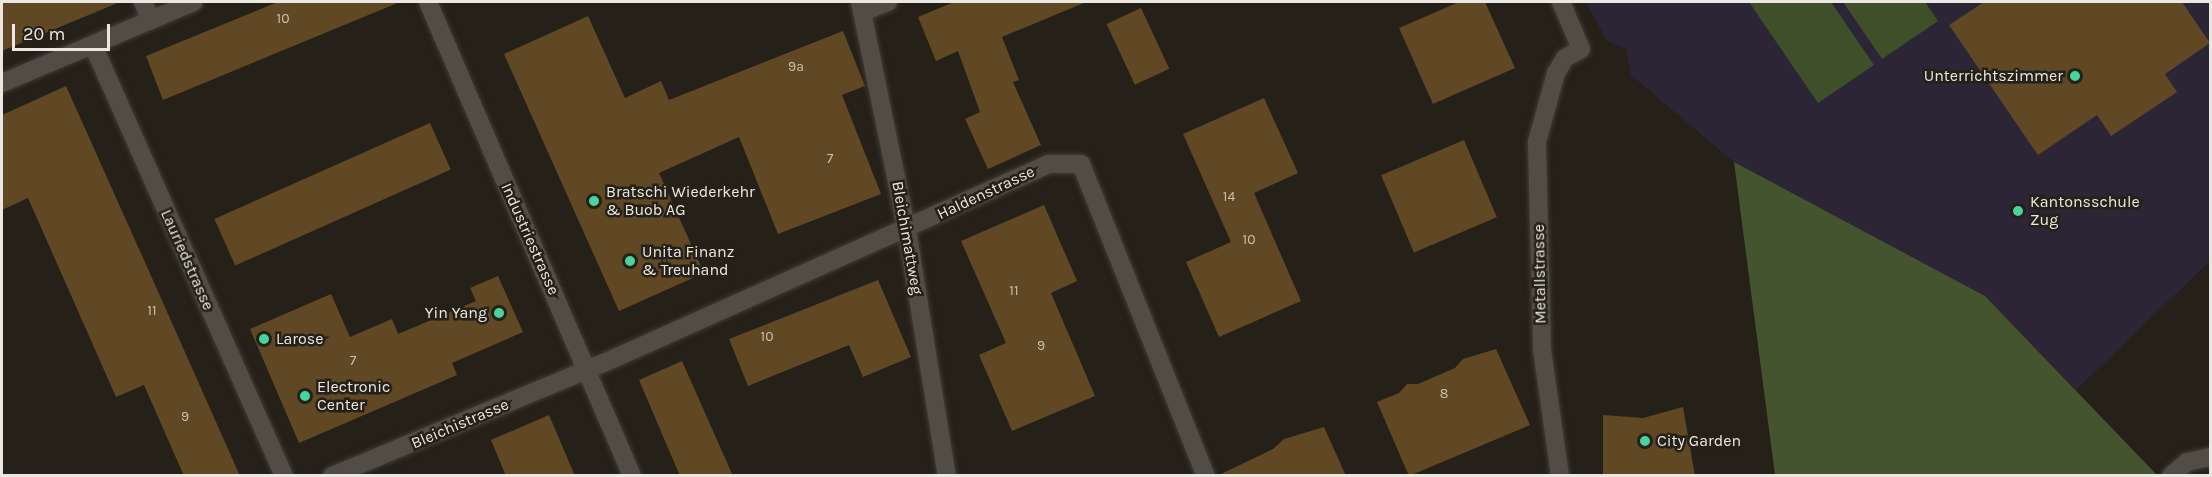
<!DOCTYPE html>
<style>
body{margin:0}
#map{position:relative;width:2212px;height:477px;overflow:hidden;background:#252119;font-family:Karla,sans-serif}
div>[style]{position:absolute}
.education>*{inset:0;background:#2b2535}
.green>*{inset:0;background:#3e4f2a}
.forest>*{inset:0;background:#43542f}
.building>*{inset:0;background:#5f4823;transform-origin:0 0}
.roads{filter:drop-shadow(0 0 2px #3f3b36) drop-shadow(0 0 2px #3f3b36)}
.street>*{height:18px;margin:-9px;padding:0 9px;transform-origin:9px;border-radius:9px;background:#514c44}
.secondary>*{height:18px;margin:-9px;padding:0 9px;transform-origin:9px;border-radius:9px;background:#514c44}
.dots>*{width:16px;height:16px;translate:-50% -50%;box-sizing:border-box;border:3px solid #252119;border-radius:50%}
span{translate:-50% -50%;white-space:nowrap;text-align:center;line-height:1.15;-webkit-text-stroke:5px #252119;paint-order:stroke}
.number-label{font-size:14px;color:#c8c0b3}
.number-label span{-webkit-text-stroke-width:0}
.poi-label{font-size:16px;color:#ebe8e3}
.right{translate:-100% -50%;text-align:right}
.left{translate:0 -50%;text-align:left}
.street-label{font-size:16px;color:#ebe8e3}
.frame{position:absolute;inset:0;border:3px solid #ebe8e3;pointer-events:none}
.scale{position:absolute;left:12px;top:24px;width:98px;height:27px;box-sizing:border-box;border:3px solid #ebe8e3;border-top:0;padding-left:8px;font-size:18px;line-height:21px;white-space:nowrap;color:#ebe8e3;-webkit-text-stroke:4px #252119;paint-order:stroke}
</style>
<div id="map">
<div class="education">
<div style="clip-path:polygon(1586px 2px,2210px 2px,2210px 261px,2076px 390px,1985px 296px,1734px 162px,1631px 75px,1626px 49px,1607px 41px)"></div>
</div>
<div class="green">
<div style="clip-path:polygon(1749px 2px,1831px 2px,1874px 65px,1818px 103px)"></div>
<div style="clip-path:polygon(1843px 2px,1925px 2px,1938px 21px,1882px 59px)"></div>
</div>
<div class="forest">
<div style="clip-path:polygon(1734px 162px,1985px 296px,2157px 475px,1775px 475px)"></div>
</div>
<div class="building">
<div style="clip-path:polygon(2px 2px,120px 2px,2px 51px)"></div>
<div style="clip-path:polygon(278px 2px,400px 2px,163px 100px,146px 56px)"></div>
<div style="clip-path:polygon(954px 2px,1086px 2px,1002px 37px,1019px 80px,1013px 82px,1041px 145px,988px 169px,965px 119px,980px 112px,958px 51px,936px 61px,918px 17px)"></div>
<div style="clip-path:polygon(1459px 2px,1485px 2px,1515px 68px,1433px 104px,1399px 28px)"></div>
<div style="clip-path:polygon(1984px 2px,2182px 2px,2210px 43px,2165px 74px,2177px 92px,2111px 136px,2097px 115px,2038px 155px,1949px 25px)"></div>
<div style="left:1141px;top:8px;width:67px;height:38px;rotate:65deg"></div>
<div style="clip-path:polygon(588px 16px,625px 98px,661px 81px,669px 100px,843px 31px,865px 86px,842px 95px,881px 194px,778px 234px,739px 137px,659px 173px,704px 273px,619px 311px,504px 54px)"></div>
<div style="clip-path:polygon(66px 86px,152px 278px,240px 476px,184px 476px,144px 385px,116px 397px,28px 198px,2px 210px,2px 115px)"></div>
<div style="clip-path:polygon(1264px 98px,1298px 173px,1254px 193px,1301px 301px,1219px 337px,1186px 262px,1231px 242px,1183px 134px)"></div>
<div style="left:430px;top:123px;width:51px;height:236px;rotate:66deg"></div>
<div style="left:1464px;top:140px;width:84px;height:90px;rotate:67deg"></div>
<div style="clip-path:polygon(1044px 205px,1077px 281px,1051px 293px,1095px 396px,1012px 431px,979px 355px,1006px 343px,961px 241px)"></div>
<div style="clip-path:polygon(498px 276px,523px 332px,452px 363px,457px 375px,299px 443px,250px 329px,331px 294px,350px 337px,392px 319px,398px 334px,476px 301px,470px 288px)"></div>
<div style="clip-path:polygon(878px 280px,911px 357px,863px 377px,849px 345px,748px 386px,729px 339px)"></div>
<div style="clip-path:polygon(1496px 349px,1530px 425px,1409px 476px,1377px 402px,1399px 393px,1407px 384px,1418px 384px,1455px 368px,1463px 359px)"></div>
<div style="clip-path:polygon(682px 361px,733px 476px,680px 476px,639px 380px)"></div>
<div style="clip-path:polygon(1683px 407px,1695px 476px,1603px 476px,1603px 415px,1643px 418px)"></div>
<div style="clip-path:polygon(549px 415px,575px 476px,506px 476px,491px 440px)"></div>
<div style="clip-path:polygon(1324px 427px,1346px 476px,1217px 476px,1273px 449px,1284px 439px)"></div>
</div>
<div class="roads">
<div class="street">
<div style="left:143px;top:2px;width:20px;rotate:66deg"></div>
<div style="left:860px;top:2px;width:233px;rotate:78.4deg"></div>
<div style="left:907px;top:230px;width:249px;rotate:80.8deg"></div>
<div style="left:862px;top:12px;width:28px;rotate:-21deg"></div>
<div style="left:93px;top:45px;width:471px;rotate:66.1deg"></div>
<div style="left:2px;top:83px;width:208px;rotate:-22.9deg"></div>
<div style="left:332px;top:476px;width:307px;rotate:-22.6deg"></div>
<div style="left:615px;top:358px;width:474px;rotate:-24.1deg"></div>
<div style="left:1048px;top:164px;width:33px"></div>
<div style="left:1081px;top:164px;width:336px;rotate:68.2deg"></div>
<div style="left:1560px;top:476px;width:128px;rotate:-98.1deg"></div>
<div style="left:1542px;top:349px;width:207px;rotate:-91.4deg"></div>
<div style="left:1537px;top:142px;width:72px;rotate:-74.6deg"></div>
<div style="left:1556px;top:73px;width:17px;rotate:-59deg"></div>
<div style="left:1565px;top:58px;width:18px;rotate:-29deg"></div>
<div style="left:1581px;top:49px;width:51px;rotate:-113.1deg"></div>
<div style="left:2171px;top:476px;width:21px;rotate:-41deg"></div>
<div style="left:2187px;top:462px;width:24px;rotate:-12deg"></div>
</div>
<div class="secondary">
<div style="left:428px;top:2px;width:516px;rotate:66.71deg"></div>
</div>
</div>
<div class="dots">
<div style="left:2075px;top:76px;background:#49d49d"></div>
<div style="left:594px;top:201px;background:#49d49d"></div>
<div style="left:2018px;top:211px;background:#49d49d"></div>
<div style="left:630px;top:261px;background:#49d49d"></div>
<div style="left:499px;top:313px;background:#49d49d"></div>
<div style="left:264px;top:339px;background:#49d49d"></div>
<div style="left:305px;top:396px;background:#49d49d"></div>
<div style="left:1645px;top:441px;background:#49d49d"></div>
</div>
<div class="number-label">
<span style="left:283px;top:19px">10</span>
<span style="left:796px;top:67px">9a</span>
<span style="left:830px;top:159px">7</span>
<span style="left:1229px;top:197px">14</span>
<span style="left:1249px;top:240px">10</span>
<span style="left:1014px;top:291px">11</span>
<span style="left:152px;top:311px">11</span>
<span style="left:767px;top:337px">10</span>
<span style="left:1041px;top:346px">9</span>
<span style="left:353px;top:361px">7</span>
<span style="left:1444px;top:394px">8</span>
<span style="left:185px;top:417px">9</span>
</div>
<div class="poi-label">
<span class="right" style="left:2063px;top:76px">Unterrichtszimmer</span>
<span class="left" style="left:606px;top:201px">Bratschi Wiederkehr<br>&amp; Buob AG</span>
<span class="left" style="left:2030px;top:211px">Kantonsschule<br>Zug</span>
<span class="left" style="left:642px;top:261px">Unita Finanz<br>&amp; Treuhand</span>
<span class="right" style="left:487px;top:313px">Yin Yang</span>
<span class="left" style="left:276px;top:339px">Larose</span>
<span class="left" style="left:317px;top:396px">Electronic<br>Center</span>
<span class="left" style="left:1657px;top:441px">City Garden</span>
</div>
<div class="street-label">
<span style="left:986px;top:193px;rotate:-25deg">Haldenstrasse</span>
<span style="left:907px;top:238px;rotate:80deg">Bleichimattweg</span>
<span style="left:530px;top:239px;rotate:66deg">Industriestrasse</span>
<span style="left:187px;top:260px;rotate:66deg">Lauriedstrasse</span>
<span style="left:1540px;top:274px;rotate:-91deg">Metallstrasse</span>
<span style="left:460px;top:424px;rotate:-23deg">Bleichistrasse</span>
</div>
<div class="frame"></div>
<div class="scale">20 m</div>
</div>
